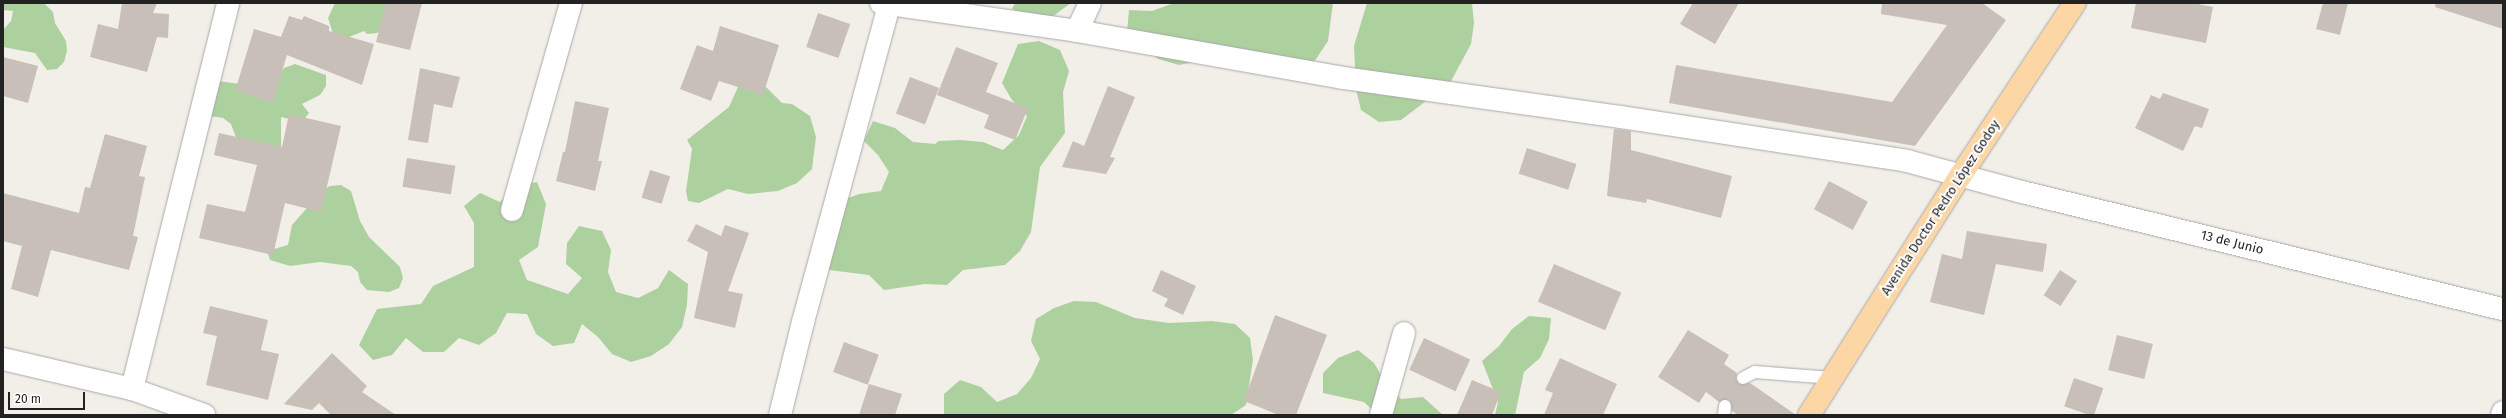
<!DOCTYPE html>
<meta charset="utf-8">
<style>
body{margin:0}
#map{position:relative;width:2506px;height:418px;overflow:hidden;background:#f2efe9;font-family:"Fira Sans",sans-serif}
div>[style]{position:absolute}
.forest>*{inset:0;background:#add19e}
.building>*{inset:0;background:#c7bfb8;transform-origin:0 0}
.roads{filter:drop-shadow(0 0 1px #a9a9a9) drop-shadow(0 0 1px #a9a9a9)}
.lane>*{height:12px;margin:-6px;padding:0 6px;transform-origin:6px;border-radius:6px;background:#fff}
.street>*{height:22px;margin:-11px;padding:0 11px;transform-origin:11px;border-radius:11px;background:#fff}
.primary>*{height:22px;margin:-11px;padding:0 11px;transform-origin:11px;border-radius:11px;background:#fcd6a4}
span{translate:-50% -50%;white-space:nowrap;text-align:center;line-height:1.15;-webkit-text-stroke:4px #fff;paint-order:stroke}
.street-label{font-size:13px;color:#222}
.frame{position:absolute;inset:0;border:4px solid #222;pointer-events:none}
.scale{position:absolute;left:8px;top:392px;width:77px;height:18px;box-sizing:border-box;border:2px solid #222;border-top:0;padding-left:5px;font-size:12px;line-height:14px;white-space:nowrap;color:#222;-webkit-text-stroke:3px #fff;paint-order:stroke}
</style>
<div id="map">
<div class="forest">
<div style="clip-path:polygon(3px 3px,44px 3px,53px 12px,55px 23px,66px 41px,67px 51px,64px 62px,57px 69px,47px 70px,35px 53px,3px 47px,3px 30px,11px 21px,13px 11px,3px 10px)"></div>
<div style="clip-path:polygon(335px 3px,395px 3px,387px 29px,377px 33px,367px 34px,364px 31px,344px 39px,334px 37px,328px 18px)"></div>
<div style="clip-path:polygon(1015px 3px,1071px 3px,1052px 17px,1032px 17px,1012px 9px)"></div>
<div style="clip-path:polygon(1174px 3px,1333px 3px,1328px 41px,1316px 59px,1300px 73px,1200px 61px,1179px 65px,1158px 59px,1127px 32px,1129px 10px,1152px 11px)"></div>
<div style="clip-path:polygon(1367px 3px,1472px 3px,1474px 23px,1471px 44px,1450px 83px,1401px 120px,1379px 122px,1361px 110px,1356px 89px,1354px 46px)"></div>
<div style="clip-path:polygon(1039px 41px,1060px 50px,1069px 71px,1063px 92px,1065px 133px,1040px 167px,1031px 232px,1020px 251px,1005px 265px,963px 270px,947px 285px,925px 284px,884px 290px,869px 275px,829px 270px,813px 257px,840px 201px,859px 194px,881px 191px,889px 172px,878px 155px,864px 141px,873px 121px,895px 128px,913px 142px,935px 144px,939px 141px,960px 140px,983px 142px,1003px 150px,1019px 135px,1027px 116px,1012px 100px,1002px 83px,1018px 44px)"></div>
<div style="clip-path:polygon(295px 64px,326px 75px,326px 86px,320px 95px,302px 104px,309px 113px,302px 122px,281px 117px,281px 148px,238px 143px,231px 124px,223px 118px,202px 115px,218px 81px,240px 84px,279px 76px,284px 68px)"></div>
<div style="clip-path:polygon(746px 80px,757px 81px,766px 87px,782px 103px,792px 104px,810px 116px,816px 137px,812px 169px,797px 183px,778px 191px,748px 194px,728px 189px,699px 203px,688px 201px,686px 191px,692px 149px,687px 140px,729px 107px,738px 87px)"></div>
<div style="clip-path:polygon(537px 182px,546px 204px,538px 247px,519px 260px,527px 280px,568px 294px,582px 278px,566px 264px,567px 243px,579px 226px,602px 231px,611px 250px,608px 272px,616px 292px,638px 298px,658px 288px,669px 270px,688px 284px,687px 305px,682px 327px,669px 344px,651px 356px,631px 362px,612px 354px,598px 337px,582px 324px,574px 343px,553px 346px,536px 334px,527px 314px,507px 313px,496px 333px,479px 345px,459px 338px,444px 352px,423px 352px,406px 338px,392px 355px,373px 360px,359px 345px,377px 309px,421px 304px,433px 286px,474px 267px,474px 223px,464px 206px,480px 193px,500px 202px,515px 186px)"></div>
<div style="clip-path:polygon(341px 185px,351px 191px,360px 221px,369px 237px,400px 267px,403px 278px,399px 288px,389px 292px,367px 290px,360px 282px,358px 272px,351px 266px,320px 262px,290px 266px,270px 260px,267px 251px,288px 245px,292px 225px,306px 209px,307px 199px,330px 186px)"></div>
<div style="clip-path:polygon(1074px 301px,1096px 302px,1135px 318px,1169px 323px,1212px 321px,1235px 324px,1250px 338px,1253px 360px,1246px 405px,1231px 415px,944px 415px,944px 394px,960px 380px,981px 387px,997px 402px,1017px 394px,1031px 378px,1040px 359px,1031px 341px,1036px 319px,1054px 308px)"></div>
<div style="clip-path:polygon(1529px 316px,1551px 318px,1549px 339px,1540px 358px,1524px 372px,1515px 415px,1495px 415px,1498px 402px,1482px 361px,1499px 346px,1512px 329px)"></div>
<div style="clip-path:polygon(1358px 350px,1374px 363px,1386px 383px,1401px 399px,1423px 397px,1443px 415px,1378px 415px,1364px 402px,1323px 393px,1323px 373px,1338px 358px)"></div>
</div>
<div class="building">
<div style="clip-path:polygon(122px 3px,157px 3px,153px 13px,169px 14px,168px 38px,157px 37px,147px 72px,90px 57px,98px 24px,118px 29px)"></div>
<div style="clip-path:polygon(386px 3px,422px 3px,410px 50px,376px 42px)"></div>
<div style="clip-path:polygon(1693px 3px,1739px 3px,1715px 44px,1680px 24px)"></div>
<div style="clip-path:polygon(1882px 3px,1982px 3px,2006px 20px,1915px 146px,1669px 103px,1676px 65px,1892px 102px,1947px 25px,1881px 14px)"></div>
<div style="clip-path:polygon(2136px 3px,2193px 3px,2213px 7px,2206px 43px,2131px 28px)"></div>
<div style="clip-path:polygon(2323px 3px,2348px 3px,2340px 35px,2316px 29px)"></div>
<div style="clip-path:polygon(2436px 3px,2503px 3px,2503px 29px,2435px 7px)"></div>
<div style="left:818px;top:13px;width:34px;height:36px;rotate:19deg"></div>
<div style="clip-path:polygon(289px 16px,302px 20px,304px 16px,329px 26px,329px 31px,374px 44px,362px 85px,287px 55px,273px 102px,235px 91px,254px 29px,281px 37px)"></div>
<div style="clip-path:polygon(720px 26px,779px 45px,763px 95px,719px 81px,711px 101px,680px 89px,697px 45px,713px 51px)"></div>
<div style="clip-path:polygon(956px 47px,998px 63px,986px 92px,1028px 108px,1015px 140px,984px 128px,989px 115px,937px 95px)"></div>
<div style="clip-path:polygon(3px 57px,38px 66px,28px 103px,3px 96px)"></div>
<div style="clip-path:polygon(420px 68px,460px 77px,452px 108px,434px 104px,428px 143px,408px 140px)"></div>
<div style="left:910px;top:77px;width:31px;height:39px;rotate:21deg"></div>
<div style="clip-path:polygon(1108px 86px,1135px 97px,1110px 157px,1115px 158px,1106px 174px,1062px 167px,1073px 141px,1084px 146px)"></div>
<div style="clip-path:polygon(2163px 93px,2209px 109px,2202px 128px,2195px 126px,2183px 151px,2135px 128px,2151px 95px,2160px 99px)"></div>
<div style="clip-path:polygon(575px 101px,609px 108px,598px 161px,602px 161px,595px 191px,556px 181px,563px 152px,565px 152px)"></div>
<div style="clip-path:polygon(289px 114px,341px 126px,321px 212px,285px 203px,273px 255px,199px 238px,207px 204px,245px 212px,257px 165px,214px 155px,219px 133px,282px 147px)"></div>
<div style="clip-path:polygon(1614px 129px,1631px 131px,1631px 150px,1732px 176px,1721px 218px,1647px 199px,1646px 203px,1607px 196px)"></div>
<div style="clip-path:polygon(105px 134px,147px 146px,139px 176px,145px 177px,133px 236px,138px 237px,129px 270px,51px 250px,38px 297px,11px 289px,22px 246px,3px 241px,3px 193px,79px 213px,85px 187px,90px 188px)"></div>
<div style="left:1527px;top:148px;width:52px;height:27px;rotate:18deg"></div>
<div style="left:407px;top:158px;width:49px;height:29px;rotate:9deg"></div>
<div style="left:650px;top:170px;width:21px;height:29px;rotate:17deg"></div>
<div style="left:1829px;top:181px;width:44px;height:32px;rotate:28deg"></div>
<div style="clip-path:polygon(696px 224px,721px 236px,725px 225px,749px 233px,728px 291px,743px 294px,735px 328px,694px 318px,708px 252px,687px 241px)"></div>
<div style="clip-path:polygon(1967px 231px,2047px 244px,2043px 272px,1996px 264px,1984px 315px,1930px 302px,1942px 254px,1962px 259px)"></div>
<div style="left:1554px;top:264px;width:73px;height:41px;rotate:23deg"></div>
<div style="clip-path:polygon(1161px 270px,1196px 286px,1183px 315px,1164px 306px,1168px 299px,1152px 291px)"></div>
<div style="left:2060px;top:270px;width:20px;height:30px;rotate:33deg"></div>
<div style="clip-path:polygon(210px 306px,268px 320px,261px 350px,279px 354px,268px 400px,206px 385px,217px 336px,203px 333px)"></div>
<div style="clip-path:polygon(1275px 315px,1327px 335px,1296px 415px,1279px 415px,1244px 401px)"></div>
<div style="clip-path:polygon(1688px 330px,1729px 355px,1724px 364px,1737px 373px,1736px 378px,1739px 384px,1750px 383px,1796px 415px,1738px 415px,1732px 411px,1729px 400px,1719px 402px,1706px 392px,1699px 403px,1658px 377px)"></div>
<div style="left:2117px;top:335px;width:37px;height:36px;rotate:14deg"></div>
<div style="left:1424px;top:338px;width:51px;height:35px;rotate:25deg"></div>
<div style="left:844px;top:342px;width:37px;height:32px;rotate:20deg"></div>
<div style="clip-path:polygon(332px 353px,367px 386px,362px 392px,396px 415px,331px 415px,319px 403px,312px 410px,284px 404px)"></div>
<div style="clip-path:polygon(1560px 358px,1617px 384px,1603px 415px,1544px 415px,1553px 393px,1545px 390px)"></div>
<div style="left:2074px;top:378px;width:31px;height:30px;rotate:19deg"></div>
<div style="clip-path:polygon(1472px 380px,1501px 392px,1492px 415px,1457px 415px)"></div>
<div style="clip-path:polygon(869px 384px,902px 394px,895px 415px,859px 415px)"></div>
</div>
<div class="roads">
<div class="lane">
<div style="left:1743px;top:378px;width:13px;rotate:-27deg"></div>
<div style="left:1755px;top:372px;width:77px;rotate:4.5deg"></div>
<div style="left:1724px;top:415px;width:9px;rotate:-84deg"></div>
</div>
<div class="street">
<div style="left:881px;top:3px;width:198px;rotate:8.1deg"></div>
<div style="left:1077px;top:31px;width:270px;rotate:10deg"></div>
<div style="left:1343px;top:78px;width:281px;rotate:8deg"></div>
<div style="left:1621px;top:117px;width:289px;rotate:8.7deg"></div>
<div style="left:1907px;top:161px;width:119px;rotate:15.1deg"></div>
<div style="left:2022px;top:192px;width:495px;rotate:13.7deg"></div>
<div style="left:1077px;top:31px;width:31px;rotate:-65deg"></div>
<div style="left:512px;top:210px;width:215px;rotate:-74.1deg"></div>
<div style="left:3px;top:359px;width:132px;rotate:13.1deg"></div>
<div style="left:132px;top:389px;width:77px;rotate:19.9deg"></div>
<div style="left:132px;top:389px;width:398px;rotate:-76deg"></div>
<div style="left:780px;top:415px;width:96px;rotate:-76.1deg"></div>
<div style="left:803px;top:322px;width:328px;rotate:-74.8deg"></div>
<div style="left:1381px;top:415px;width:85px;rotate:-74.3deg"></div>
<div style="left:2502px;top:415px;width:3px;rotate:-72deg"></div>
</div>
<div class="primary">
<div style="left:1809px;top:415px;width:284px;rotate:-57.7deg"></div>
<div style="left:1961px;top:175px;width:206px;rotate:-56.5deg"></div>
</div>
</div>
<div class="street-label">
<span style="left:1941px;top:208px;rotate:-57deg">Avenida Doctor Pedro López Godoy</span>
<span style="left:2232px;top:243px;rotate:14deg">13 de Junio</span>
</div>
<div class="frame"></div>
<div class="scale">20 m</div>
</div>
